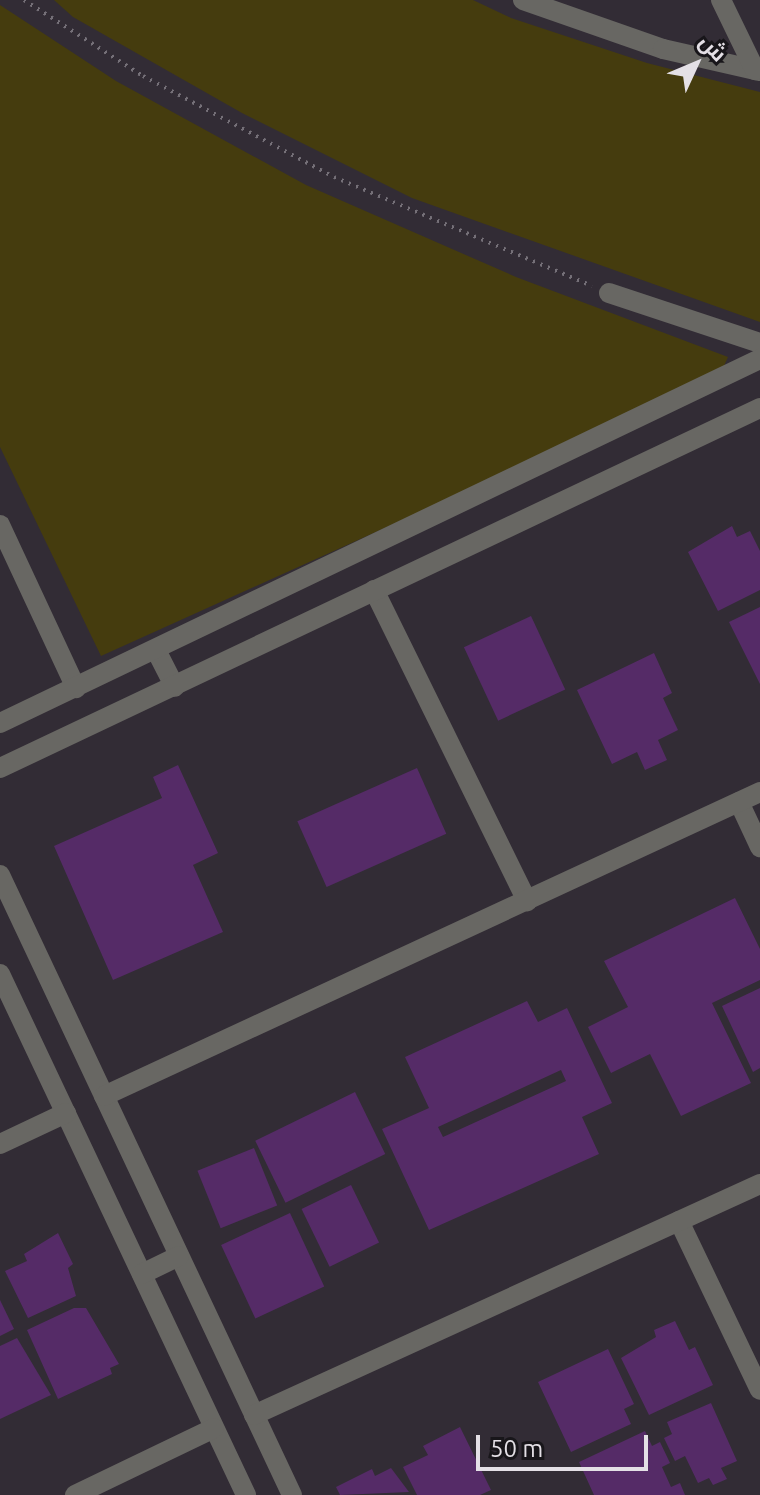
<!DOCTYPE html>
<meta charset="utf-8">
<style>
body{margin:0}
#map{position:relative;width:760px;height:1495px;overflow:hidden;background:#322c35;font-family:Ubuntu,Cairo,sans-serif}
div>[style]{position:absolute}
.green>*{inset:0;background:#453c0e}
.building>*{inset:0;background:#552b67;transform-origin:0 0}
.path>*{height:4px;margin-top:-2px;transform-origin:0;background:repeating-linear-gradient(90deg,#757078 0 2px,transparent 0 8px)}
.minor>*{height:20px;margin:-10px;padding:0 10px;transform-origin:10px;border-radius:10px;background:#686763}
span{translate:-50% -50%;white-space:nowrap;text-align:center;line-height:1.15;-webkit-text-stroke:8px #18161a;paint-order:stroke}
.north{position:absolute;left:656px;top:24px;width:80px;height:80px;-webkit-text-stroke:6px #18161a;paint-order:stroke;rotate:46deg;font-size:22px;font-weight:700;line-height:32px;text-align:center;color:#e4e0e6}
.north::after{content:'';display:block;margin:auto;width:28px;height:36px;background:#e4e0e6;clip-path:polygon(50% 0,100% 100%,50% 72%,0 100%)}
.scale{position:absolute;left:476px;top:1435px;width:172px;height:36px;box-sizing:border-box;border:4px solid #e4e0e6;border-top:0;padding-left:10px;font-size:24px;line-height:28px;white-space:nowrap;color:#e4e0e6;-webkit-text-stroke:6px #18161a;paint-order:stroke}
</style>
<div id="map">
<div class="green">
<div style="clip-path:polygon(54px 0,473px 0,511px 18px,647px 63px,760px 92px,760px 322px,412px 198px,242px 113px,73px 17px)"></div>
<div style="clip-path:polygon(0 5px,116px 81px,306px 185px,516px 277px,728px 357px,719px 377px,101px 656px,0 447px)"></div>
</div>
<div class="building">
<div style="clip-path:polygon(732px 526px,737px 537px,750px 531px,760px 551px,760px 590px,718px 611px,688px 552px)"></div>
<div style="clip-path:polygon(760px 607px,760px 684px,729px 622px)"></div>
<div style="left:531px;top:616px;width:81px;height:74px;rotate:65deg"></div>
<div style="clip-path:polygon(654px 653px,672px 693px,663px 698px,678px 730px,658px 740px,667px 760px,645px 770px,637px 752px,612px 764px,577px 690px)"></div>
<div style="clip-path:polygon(178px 765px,218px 853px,193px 865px,223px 932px,113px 980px,54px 846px,162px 798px,153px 777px)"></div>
<div style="left:417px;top:768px;width:72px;height:131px;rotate:66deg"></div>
<div style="clip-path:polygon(735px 898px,760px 949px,760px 980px,712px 1003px,751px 1083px,681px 1116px,650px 1054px,611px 1073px,588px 1027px,628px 1007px,604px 961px)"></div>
<div style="clip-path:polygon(760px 988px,760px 1068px,753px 1072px,722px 1006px)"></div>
<div style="clip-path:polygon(evenodd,527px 1001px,538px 1022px,567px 1008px,612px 1103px,582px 1117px,599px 1154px,429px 1230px,382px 1129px,429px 1108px,405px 1057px,527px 1001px,561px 1070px,566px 1081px,443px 1137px,438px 1127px,561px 1070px)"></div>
<div style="left:355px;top:1092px;width:69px;height:111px;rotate:64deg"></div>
<div style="left:254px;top:1148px;width:62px;height:61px;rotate:68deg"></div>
<div style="left:351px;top:1185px;width:64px;height:55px;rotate:64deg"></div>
<div style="left:290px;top:1213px;width:81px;height:76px;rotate:65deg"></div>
<div style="clip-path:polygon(58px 1233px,73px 1264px,68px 1268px,76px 1296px,28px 1318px,5px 1271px,27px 1261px,24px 1254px)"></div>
<div style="clip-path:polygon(0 1300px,14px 1329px,0 1336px)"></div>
<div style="clip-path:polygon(74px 1308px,86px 1308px,119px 1364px,110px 1368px,112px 1374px,58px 1399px,27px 1330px)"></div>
<div style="clip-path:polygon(675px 1321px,689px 1350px,695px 1347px,713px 1385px,649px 1415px,621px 1358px,656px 1337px,654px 1330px)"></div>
<div style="clip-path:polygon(17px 1338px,51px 1395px,0 1419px,0 1346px)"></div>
<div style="clip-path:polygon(608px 1349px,634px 1404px,624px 1409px,631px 1424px,571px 1452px,538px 1382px)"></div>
<div style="clip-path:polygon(711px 1403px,737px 1461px,721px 1468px,727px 1479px,713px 1485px,709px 1478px,698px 1483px,685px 1456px,675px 1461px,664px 1438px,672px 1434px,667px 1422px)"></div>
<div style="clip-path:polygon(460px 1427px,491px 1490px,480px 1495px,417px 1495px,403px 1467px,428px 1455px,423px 1446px)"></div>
<div style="clip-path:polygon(645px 1431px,652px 1446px,660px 1442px,670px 1463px,662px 1467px,671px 1487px,680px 1483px,685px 1495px,594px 1495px,579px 1462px)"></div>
<div style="clip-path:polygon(391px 1468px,409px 1492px,340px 1495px,336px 1487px,372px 1469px,375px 1476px)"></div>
</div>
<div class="path">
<div style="left:24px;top:0;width:141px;rotate:32.6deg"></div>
<div style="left:143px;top:76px;width:216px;rotate:27.9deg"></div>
<div style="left:334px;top:177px;width:280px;rotate:22.9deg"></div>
</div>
<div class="minor">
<div style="left:523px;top:0;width:148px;rotate:19.3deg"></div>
<div style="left:663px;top:49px;width:99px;rotate:12.8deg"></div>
<div style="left:721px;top:0;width:78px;rotate:64.1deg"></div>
<div style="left:609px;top:293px;width:159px;rotate:18.3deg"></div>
<div style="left:0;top:525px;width:180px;rotate:65deg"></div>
<div style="left:374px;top:590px;width:347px;rotate:63.8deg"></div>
<div style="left:157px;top:652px;width:39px;rotate:63deg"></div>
<div style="left:0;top:723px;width:843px;rotate:-25.59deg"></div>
<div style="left:0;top:768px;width:841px;rotate:-25.35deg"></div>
<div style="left:739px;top:802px;width:50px;rotate:65deg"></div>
<div style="left:0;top:875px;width:685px;rotate:64.78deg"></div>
<div style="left:0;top:974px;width:576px;rotate:64.72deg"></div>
<div style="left:104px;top:1096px;width:723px;rotate:-24.86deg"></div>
<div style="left:0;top:1144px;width:73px;rotate:-25.2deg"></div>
<div style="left:679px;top:1221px;width:187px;rotate:64.4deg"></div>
<div style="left:142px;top:1274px;width:41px;rotate:-25.9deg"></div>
<div style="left:254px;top:1415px;width:556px;rotate:-24.54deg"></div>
<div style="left:75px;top:1495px;width:154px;rotate:-25.7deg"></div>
</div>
<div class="north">ش</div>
<div class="scale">50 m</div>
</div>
